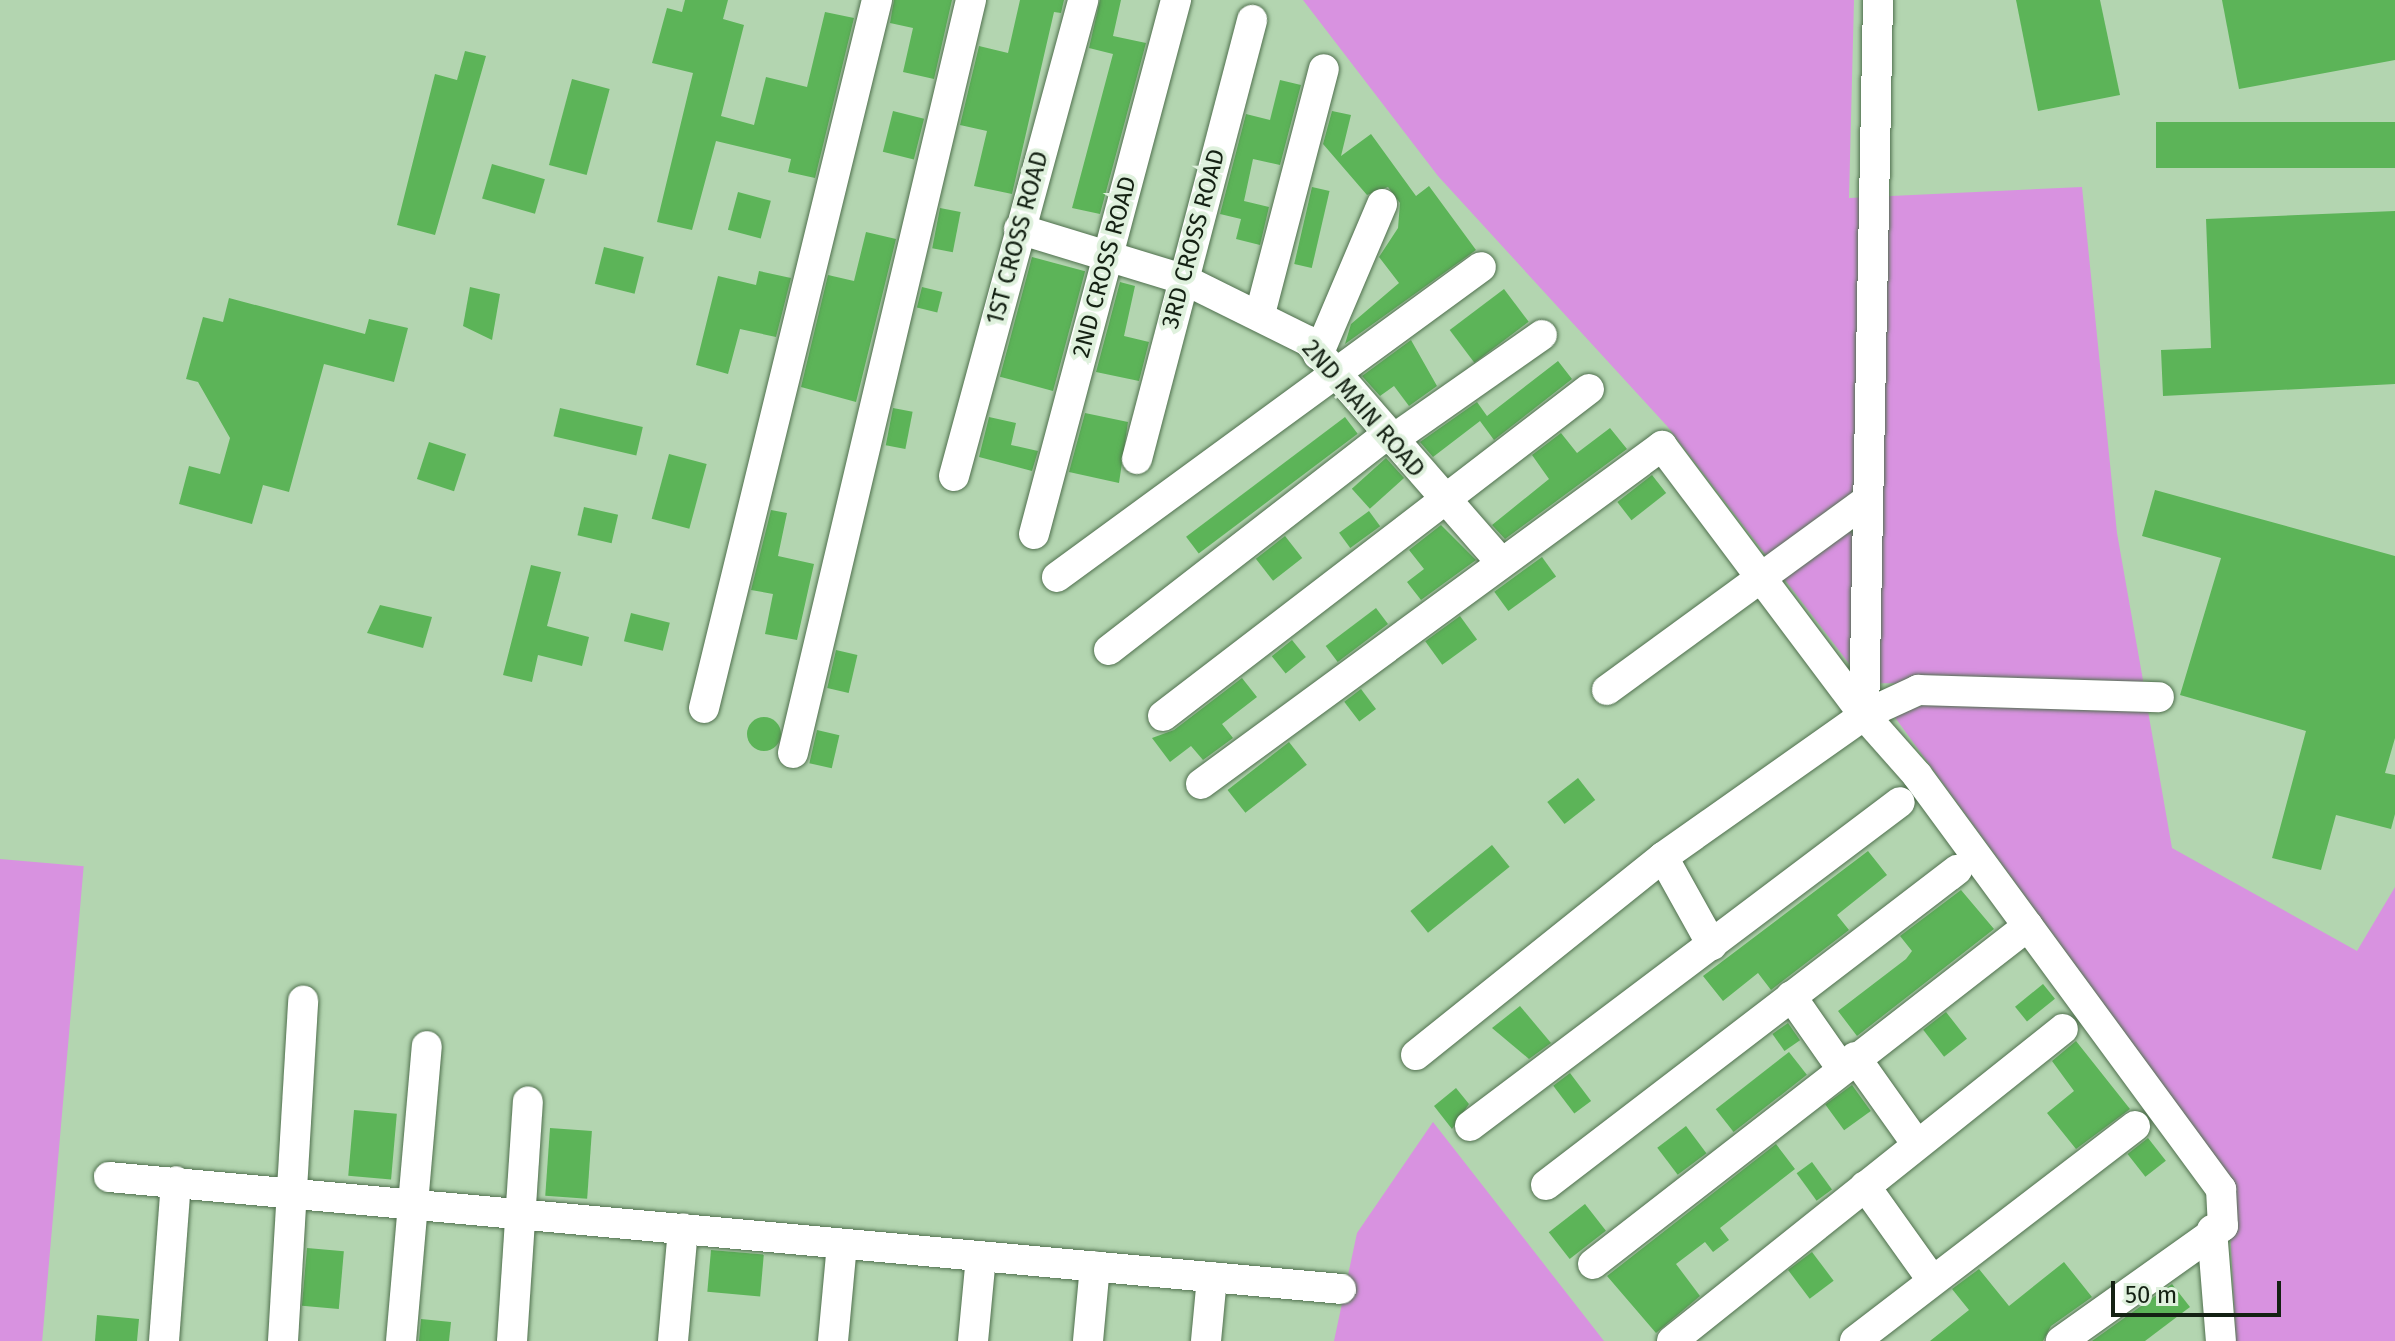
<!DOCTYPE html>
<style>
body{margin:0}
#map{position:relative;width:2395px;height:1341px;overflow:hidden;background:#b3d5b0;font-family:"Fira Sans",sans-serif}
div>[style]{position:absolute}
.green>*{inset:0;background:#d892e0;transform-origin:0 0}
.building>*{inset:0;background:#5cb458;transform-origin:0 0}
.round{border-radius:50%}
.roads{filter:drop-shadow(0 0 2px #50704e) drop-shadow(0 0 2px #50704e)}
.minor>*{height:30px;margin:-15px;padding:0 15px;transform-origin:15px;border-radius:15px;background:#fff}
span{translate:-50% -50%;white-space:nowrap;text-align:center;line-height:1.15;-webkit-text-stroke:8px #dff1dd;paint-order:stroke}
.street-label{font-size:24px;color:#142113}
.scale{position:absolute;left:2111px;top:1281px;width:170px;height:36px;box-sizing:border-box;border:4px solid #142113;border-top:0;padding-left:10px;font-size:24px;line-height:28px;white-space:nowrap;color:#142113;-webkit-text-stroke:6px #dff1dd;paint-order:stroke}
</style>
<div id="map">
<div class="green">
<div style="clip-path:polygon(1303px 0,1854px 0,1849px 198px,2082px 187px,2117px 533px,2144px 686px,1864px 683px,1667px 426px,1438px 176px)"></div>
<div style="clip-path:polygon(1936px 700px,2148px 711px,2172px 848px,2357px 951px,2395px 887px,2395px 1341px,2236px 1341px,2227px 1173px,1894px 716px)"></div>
<div style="left:0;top:859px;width:84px;height:482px;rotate:5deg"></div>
<div style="clip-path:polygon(1433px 1122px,1604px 1341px,1334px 1341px,1357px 1233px)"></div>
</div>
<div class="building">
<div style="clip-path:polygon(685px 0,728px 0,723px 19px,744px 25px,721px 116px,754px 125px,766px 77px,807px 87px,825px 12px,854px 18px,815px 178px,788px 172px,791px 159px,716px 141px,692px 230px,657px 222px,693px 73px,652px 63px,667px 8px,682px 12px)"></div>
<div style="clip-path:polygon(894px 0,952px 0,934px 79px,903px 72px,913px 28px,890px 23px)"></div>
<div style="clip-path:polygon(1020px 0,1064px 0,1061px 13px,1054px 12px,1012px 194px,974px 186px,987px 131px,960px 125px,979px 46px,1008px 53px)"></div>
<div style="clip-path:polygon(1100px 0,1121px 0,1113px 36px,1146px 43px,1100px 214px,1072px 208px,1113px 54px,1089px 48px)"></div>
<div style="clip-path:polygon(2016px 0,2100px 0,2120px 95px,2038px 111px)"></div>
<div style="clip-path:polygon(2222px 0,2395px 0,2395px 60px,2239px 89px)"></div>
<div style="clip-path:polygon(465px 51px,486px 56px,435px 235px,397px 225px,435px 74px,457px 80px)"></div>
<div style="left:572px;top:79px;width:39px;height:89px;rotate:15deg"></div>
<div style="clip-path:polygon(1280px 80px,1301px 85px,1280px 165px,1253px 159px,1244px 201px,1269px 207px,1260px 245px,1236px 239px,1241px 219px,1220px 214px,1246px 114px,1270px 120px)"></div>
<div style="left:893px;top:111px;width:32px;height:42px;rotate:14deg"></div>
<div style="clip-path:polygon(1332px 111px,1351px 115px,1341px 156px,1371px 134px,1416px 196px,1429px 186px,1476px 250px,1345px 344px,1351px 324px,1399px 283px,1379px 257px,1398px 228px,1400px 203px,1388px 187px,1367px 195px,1323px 144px)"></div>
<div style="left:2395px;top:122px;width:46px;height:239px;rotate:90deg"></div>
<div style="left:492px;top:164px;width:55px;height:36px;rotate:16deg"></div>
<div style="left:1312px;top:187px;width:18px;height:79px;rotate:13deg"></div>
<div style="left:738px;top:192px;width:34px;height:39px;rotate:15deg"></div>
<div style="left:940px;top:208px;width:21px;height:41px;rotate:11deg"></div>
<div style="clip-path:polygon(2395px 211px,2395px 384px,2163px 396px,2161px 350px,2211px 348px,2206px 219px)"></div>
<div style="clip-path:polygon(866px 232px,896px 239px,856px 402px,801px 387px,828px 275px,854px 281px)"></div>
<div style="left:604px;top:247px;width:41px;height:38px;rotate:14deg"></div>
<div style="left:1032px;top:257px;width:55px;height:124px;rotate:15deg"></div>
<div style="clip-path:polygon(759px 271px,791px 278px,776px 337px,740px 329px,728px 374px,696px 365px,718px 276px,756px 285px)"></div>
<div style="clip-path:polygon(1120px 282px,1135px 286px,1124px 336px,1149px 342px,1139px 381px,1096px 372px)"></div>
<div style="clip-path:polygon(470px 287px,500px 294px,492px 340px,463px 326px)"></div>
<div style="left:922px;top:287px;width:21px;height:21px;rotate:14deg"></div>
<div style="left:1504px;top:289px;width:41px;height:68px;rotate:53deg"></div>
<div style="clip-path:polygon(229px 298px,365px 334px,369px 319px,408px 328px,394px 382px,324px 364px,289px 492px,263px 485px,252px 524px,179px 504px,189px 466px,220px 474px,230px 438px,198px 382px,186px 379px,203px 317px,223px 322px)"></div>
<div style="clip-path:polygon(1411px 340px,1437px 386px,1409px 406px,1394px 386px,1380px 396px,1362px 376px)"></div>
<div style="clip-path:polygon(1558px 361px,1572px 379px,1494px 440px,1480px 421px,1433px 457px,1420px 442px,1477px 402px,1487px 416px)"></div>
<div style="left:560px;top:408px;width:85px;height:29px;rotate:13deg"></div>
<div style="left:893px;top:408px;width:20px;height:38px;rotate:11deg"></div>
<div style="clip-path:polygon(1085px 413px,1128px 422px,1119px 483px,1069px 472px)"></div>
<div style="clip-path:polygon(989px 417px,1016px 423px,1011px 445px,1038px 451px,1032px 471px,979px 457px)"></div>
<div style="left:1345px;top:417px;width:21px;height:199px;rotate:53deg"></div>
<div style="clip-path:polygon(1610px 428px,1627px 449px,1505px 539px,1492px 525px,1549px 479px,1532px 455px,1561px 433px,1577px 453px)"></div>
<div style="left:429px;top:442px;width:39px;height:39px;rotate:18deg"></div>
<div style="left:669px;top:454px;width:39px;height:67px;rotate:15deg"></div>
<div style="left:1386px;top:458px;width:27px;height:46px;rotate:48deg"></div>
<div style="left:1652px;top:475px;width:23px;height:44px;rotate:52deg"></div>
<div style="clip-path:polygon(2155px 490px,2395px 556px,2395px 738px,2385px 773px,2395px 775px,2395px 814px,2391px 829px,2336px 815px,2321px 870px,2272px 858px,2306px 731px,2180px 695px,2221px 558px,2142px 536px)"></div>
<div style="left:584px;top:507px;width:35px;height:29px;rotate:13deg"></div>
<div style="clip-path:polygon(771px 510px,787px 513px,778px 556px,814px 564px,797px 640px,765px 634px,773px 594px,751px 590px)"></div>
<div style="left:1369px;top:511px;width:19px;height:37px;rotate:54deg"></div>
<div style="clip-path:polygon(1441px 525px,1476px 560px,1421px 600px,1407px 582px,1424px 569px,1409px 550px)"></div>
<div style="left:1285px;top:536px;width:28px;height:37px;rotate:52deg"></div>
<div style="left:1542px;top:557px;width:24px;height:59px;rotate:54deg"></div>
<div style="clip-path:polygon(531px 565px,561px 572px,547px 626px,589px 637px,582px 666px,538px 655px,532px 682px,503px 675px)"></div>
<div style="clip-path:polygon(380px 605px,432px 617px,423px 648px,367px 633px)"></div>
<div style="left:1376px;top:608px;width:20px;height:63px;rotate:53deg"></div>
<div style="left:631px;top:613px;width:40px;height:29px;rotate:14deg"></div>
<div style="left:1460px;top:616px;width:29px;height:43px;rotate:54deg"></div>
<div style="left:1292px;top:640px;width:22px;height:26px;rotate:51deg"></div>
<div style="left:836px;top:650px;width:22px;height:39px;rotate:13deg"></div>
<div style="clip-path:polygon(1242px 678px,1257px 697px,1222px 724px,1233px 738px,1203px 760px,1191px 746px,1170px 762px,1152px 738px,1174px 730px)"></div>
<div style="left:1361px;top:689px;width:25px;height:21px;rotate:53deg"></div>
<div class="round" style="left:747px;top:717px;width:34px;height:34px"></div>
<div style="left:817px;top:730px;width:23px;height:34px;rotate:13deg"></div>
<div style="left:1289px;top:742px;width:29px;height:78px;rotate:52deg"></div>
<div style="left:1578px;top:778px;width:28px;height:39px;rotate:52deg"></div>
<div style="left:1492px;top:845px;width:28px;height:105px;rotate:51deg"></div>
<div style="clip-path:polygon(1868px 851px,1887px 875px,1837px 915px,1849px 930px,1771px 990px,1758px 973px,1723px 1001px,1703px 976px)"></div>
<div style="clip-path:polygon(1961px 890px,1994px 929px,1857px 1036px,1838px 1011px,1906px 959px,1912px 951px,1900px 936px)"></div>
<div style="left:2043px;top:984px;width:19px;height:36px;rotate:51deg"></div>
<div style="clip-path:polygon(1520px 1006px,1551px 1043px,1529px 1059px,1492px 1028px)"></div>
<div style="left:1946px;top:1012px;width:34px;height:29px;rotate:52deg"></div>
<div style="left:1788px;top:1023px;width:21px;height:19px;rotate:55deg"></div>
<div style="clip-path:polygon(2076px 1041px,2130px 1109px,2076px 1149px,2047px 1113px,2074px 1091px,2052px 1061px)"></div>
<div style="left:1789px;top:1052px;width:29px;height:93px;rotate:52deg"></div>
<div style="left:1570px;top:1073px;width:35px;height:21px;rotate:53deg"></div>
<div style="left:1852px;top:1085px;width:32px;height:33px;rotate:54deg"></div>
<div style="clip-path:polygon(1456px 1088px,1469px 1104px,1452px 1129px,1434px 1106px)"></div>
<div style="left:354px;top:1110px;width:43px;height:66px;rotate:5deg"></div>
<div style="left:1686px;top:1126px;width:34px;height:36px;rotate:53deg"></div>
<div style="left:550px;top:1128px;width:42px;height:68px;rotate:4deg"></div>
<div style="left:2148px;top:1138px;width:29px;height:26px;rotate:52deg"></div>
<div style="clip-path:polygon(1776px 1144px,1795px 1169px,1720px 1228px,1729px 1240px,1713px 1252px,1705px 1242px,1676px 1264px,1700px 1296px,1656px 1333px,1607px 1276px)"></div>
<div style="left:1812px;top:1162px;width:34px;height:19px;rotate:54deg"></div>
<div style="left:1585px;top:1204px;width:34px;height:46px;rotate:52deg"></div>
<div style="left:307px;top:1248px;width:37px;height:58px;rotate:5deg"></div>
<div style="left:711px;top:1250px;width:53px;height:42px;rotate:5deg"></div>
<div style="left:1812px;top:1252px;width:36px;height:30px;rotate:53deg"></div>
<div style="clip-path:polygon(2064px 1262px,2092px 1297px,2051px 1326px,2043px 1341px,1930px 1341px,1969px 1310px,1952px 1289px,1979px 1269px,2009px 1306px)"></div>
<div style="clip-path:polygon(2172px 1284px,2190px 1307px,2145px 1341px,2092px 1341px)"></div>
<div style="clip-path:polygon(97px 1315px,139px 1319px,137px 1341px,95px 1341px)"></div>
<div style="clip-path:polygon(421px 1319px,451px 1322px,449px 1341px,419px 1341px)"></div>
</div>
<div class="roads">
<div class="minor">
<div style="left:1878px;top:0;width:715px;rotate:91.12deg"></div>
<div style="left:1864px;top:715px;width:80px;rotate:48.5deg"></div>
<div style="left:1917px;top:775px;width:514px;rotate:53.71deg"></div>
<div style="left:2221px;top:1189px;width:37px;rotate:87deg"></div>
<div style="left:2223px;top:1226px;width:199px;rotate:144.6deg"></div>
<div style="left:1019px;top:229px;width:171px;rotate:17deg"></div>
<div style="left:1183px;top:279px;width:140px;rotate:26.4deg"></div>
<div style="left:1308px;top:341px;width:293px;rotate:48.9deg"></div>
<div style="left:1260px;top:314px;width:253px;rotate:-75.4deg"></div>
<div style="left:1318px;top:355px;width:164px;rotate:-67deg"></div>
<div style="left:1392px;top:440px;width:183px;rotate:-35deg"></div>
<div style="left:1137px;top:459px;width:454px;rotate:-75.3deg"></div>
<div style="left:954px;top:476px;width:493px;rotate:-74.8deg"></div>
<div style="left:1034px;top:534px;width:553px;rotate:-75.11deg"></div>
<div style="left:1057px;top:577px;width:525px;rotate:-36.17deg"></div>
<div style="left:1109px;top:650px;width:352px;rotate:-37.8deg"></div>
<div style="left:1607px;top:690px;width:319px;rotate:-36.1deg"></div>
<div style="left:704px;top:708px;width:729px;rotate:-76.27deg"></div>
<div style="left:1163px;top:716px;width:537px;rotate:-37.51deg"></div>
<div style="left:793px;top:753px;width:774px;rotate:-76.7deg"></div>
<div style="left:1201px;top:784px;width:572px;rotate:-36.25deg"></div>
<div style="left:1662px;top:446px;width:336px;rotate:53.1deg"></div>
<div style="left:1663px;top:857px;width:101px;rotate:60.9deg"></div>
<div style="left:1791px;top:996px;width:89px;rotate:55.1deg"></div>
<div style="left:1416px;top:1055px;width:317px;rotate:-38.7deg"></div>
<div style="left:1663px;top:857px;width:246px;rotate:-35.2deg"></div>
<div style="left:1864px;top:715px;width:60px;rotate:-24.8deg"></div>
<div style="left:1918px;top:690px;width:241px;rotate:1.7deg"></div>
<div style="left:1855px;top:1057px;width:105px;rotate:54.7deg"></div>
<div style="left:1470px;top:1126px;width:538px;rotate:-37deg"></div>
<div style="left:109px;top:1177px;width:1237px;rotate:5.19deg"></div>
<div style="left:1546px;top:1185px;width:518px;rotate:-37.47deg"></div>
<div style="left:1865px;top:1186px;width:115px;rotate:54.5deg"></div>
<div style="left:2212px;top:1230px;width:111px;rotate:85.4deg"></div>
<div style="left:1593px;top:1264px;width:551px;rotate:-37.85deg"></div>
<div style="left:164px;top:1341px;width:160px;rotate:-85.7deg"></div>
<div style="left:283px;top:1341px;width:341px;rotate:-86.6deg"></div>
<div style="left:401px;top:1341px;width:296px;rotate:-85deg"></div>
<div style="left:512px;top:1341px;width:240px;rotate:-86.2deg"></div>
<div style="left:673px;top:1341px;width:113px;rotate:-84.9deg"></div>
<div style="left:833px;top:1341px;width:97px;rotate:-84.7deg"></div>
<div style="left:973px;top:1341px;width:85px;rotate:-84.6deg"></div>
<div style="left:1088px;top:1341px;width:75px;rotate:-84.7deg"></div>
<div style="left:1206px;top:1341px;width:64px;rotate:-84.6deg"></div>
<div style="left:1672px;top:1341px;width:500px;rotate:-38.59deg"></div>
<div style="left:1855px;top:1341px;width:353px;rotate:-37.5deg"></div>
</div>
</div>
<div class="street-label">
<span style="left:1018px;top:238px;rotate:-75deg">1ST CROSS ROAD</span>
<span style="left:1194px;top:239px;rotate:-75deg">3RD CROSS ROAD</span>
<span style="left:1105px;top:267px;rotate:-75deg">2ND CROSS ROAD</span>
<span style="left:1363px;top:409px;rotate:49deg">2ND MAIN ROAD</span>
</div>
<div class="scale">50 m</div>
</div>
